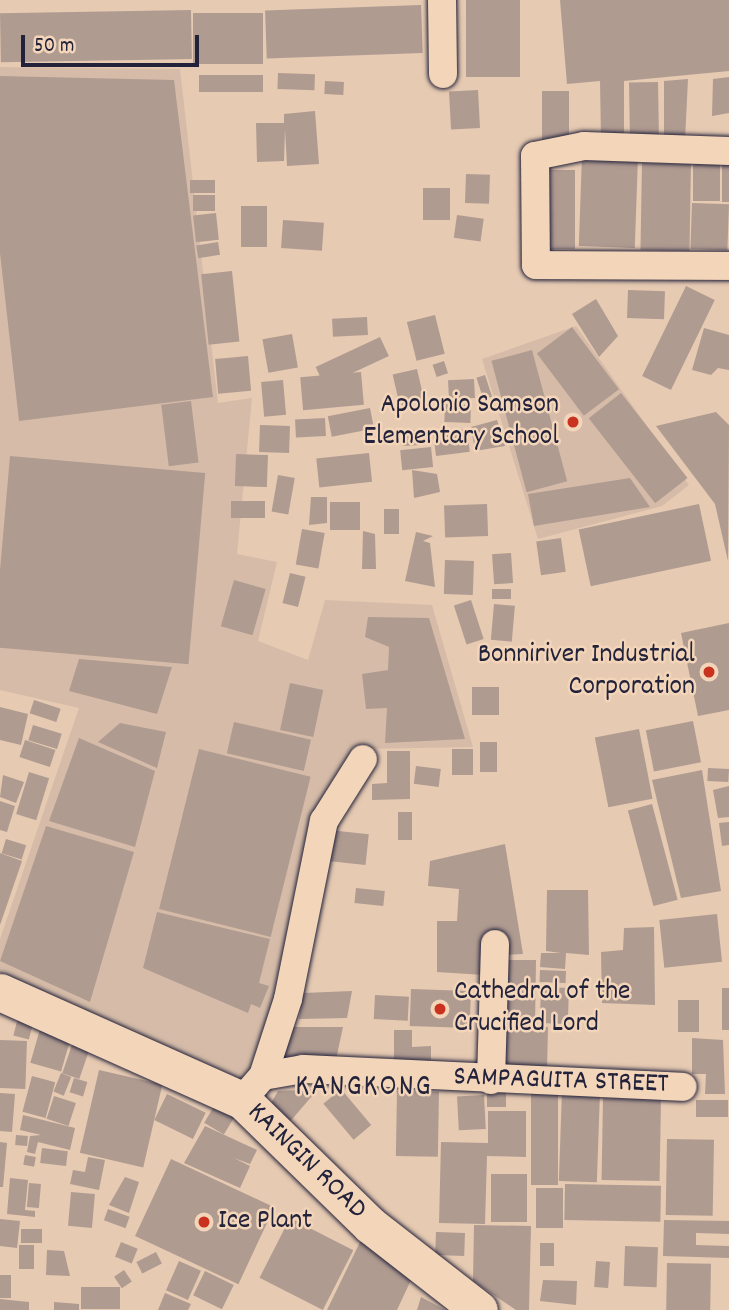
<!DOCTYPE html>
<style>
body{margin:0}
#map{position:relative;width:729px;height:1310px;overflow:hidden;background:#e6cab2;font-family:Dekko,sans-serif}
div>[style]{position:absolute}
.built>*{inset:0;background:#d6bca8}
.building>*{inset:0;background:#b09b91;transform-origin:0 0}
.roads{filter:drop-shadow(0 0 2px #22223b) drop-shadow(0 0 2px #22223b)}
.minor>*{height:28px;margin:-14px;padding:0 14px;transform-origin:14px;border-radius:14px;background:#f3d5b9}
.tertiary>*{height:37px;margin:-18.5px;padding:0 18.5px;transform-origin:18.5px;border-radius:18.5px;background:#f3d5b9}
.dots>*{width:19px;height:19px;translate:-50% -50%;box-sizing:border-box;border:4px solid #f3d5b9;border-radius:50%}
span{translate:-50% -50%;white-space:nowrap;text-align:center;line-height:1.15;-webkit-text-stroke:5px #f3d5b9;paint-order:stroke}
.poi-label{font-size:28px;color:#22223b}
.right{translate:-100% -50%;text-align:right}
.left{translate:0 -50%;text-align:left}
.street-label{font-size:28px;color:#22223b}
.neighbourhood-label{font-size:30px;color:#22223b;letter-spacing:2px}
.scale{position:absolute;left:21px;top:35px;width:178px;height:32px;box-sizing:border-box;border:4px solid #22223b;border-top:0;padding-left:9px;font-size:21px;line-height:24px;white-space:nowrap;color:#22223b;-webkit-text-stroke:5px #f3d5b9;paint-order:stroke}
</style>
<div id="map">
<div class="built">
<div style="clip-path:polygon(0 67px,180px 69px,218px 403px,252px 398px,237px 554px,277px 562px,258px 641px,308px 660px,325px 600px,432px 605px,473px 747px,361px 749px,254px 1085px,0 977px,0 939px,79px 708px,0 690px)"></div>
<div style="clip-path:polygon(576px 326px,689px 485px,662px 506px,538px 539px,482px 359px)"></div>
</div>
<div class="building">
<div style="left:466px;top:0;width:54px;height:77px"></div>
<div style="clip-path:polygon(560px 0,729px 0,729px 71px,624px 81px,624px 137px,601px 140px,600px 81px,567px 84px)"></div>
<div style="left:421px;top:5px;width:48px;height:156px;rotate:88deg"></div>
<div style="left:191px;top:10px;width:49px;height:191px;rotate:89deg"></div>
<div style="left:263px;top:13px;width:51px;height:70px;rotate:90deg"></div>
<div style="left:278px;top:73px;width:37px;height:16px;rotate:2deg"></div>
<div style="left:263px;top:75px;width:17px;height:64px;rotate:90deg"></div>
<div style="clip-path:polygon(0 76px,174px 80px,213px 397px,19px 421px,0 253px)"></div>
<div style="clip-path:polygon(729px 77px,729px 113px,712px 116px,713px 79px)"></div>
<div style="clip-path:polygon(688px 79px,685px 140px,664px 139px,664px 81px)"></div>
<div style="left:325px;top:81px;width:19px;height:13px;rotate:3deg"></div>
<div style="left:658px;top:82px;width:59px;height:29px;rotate:89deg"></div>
<div style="left:478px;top:90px;width:38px;height:29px;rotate:87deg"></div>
<div style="left:542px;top:91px;width:27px;height:56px"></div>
<div style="clip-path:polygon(315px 111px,319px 164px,287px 166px,285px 129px,284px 161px,257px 162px,256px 123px,284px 123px,284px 114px)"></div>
<div style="left:582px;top:155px;width:56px;height:91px;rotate:2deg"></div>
<div style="left:693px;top:160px;width:27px;height:41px"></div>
<div style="left:722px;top:161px;width:7px;height:41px"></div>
<div style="left:642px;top:163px;width:49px;height:87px;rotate:1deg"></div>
<div style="left:550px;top:170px;width:25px;height:79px"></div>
<div style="left:466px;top:174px;width:24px;height:29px;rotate:2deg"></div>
<div style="left:190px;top:180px;width:25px;height:13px"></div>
<div style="left:423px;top:188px;width:27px;height:32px"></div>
<div style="left:193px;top:195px;width:22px;height:16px"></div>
<div style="left:692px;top:203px;width:37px;height:46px;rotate:2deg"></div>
<div style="left:241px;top:206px;width:26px;height:41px"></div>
<div style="left:216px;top:213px;width:27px;height:23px;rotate:84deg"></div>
<div style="left:457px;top:215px;width:27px;height:23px;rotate:8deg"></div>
<div style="left:283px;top:220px;width:41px;height:28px;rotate:4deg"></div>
<div style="left:218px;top:242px;width:13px;height:22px;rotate:81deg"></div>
<div style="left:232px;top:271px;width:71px;height:31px;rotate:84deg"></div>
<div style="left:686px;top:286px;width:32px;height:100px;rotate:26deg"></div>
<div style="left:628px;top:290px;width:37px;height:28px;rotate:2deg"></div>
<div style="clip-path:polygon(596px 299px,618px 336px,599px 357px,572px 314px)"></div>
<div style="left:435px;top:315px;width:40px;height:29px;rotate:76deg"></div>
<div style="left:367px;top:317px;width:18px;height:35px;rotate:87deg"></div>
<div style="left:572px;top:327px;width:78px;height:44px;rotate:53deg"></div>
<div style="clip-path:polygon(704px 328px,729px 335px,729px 370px,718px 368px,711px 375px,692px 370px)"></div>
<div style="left:292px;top:334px;width:34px;height:30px;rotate:80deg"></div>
<div style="left:380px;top:337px;width:21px;height:71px;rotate:65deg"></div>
<div style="left:532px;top:350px;width:136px;height:42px;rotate:75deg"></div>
<div style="left:248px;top:356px;width:35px;height:33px;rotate:85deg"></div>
<div style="left:444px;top:361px;width:13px;height:12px;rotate:72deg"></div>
<div style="left:417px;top:369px;width:32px;height:25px;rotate:77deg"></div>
<div style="left:361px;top:372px;width:33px;height:61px;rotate:85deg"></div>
<div style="left:485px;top:375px;width:23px;height:9px;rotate:72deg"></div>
<div style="left:474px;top:379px;width:19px;height:26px;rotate:87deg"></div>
<div style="left:283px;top:380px;width:35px;height:22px;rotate:85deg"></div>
<div style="left:621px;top:393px;width:108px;height:41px;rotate:52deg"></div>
<div style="left:191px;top:401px;width:62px;height:30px;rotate:83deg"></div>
<div style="left:445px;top:404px;width:26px;height:18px;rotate:2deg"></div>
<div style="left:370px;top:408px;width:21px;height:43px;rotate:79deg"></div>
<div style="clip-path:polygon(716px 412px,729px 425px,728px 561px,715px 504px,656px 426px)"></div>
<div style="left:325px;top:418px;width:18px;height:30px;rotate:87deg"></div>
<div style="clip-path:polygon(497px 420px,505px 446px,475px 451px,471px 427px)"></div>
<div style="left:290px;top:426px;width:27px;height:30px;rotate:92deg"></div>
<div style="left:467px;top:429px;width:23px;height:34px;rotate:83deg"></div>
<div style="left:418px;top:430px;width:15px;height:16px;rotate:86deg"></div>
<div style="left:431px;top:447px;width:20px;height:31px;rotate:84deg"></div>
<div style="left:369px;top:453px;width:29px;height:53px;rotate:84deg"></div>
<div style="left:236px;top:454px;width:32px;height:32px;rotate:2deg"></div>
<div style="left:10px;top:456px;width:196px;height:192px;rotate:5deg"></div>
<div style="clip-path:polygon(412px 470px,437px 474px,440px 492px,414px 498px)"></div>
<div style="left:278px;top:475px;width:17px;height:37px;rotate:10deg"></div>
<div style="clip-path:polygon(630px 478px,650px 507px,534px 526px,528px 494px)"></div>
<div style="clip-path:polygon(311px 497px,327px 497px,327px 523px,309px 525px)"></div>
<div style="left:231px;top:501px;width:34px;height:17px"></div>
<div style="left:330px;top:502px;width:30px;height:28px"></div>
<div style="left:487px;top:504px;width:32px;height:43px;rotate:88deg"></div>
<div style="left:699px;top:504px;width:58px;height:123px;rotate:78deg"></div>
<div style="left:384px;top:509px;width:15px;height:25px"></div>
<div style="left:302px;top:529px;width:23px;height:36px;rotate:10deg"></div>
<div style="clip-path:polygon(363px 531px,375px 534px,376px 569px,362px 569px)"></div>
<div style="clip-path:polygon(416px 532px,433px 536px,423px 541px,430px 543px,435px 587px,405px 581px)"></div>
<div style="left:561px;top:538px;width:34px;height:25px;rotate:82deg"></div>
<div style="left:511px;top:553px;width:30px;height:19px;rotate:86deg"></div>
<div style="left:445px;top:560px;width:29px;height:34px;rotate:2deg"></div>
<div style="left:290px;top:573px;width:16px;height:31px;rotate:14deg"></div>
<div style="left:234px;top:580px;width:33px;height:48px;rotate:16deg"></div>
<div style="left:492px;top:589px;width:19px;height:10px"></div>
<div style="left:471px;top:600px;width:41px;height:18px;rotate:72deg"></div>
<div style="left:494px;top:604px;width:21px;height:36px;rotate:5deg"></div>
<div style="clip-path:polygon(368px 617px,429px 618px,465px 739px,385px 743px,387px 708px,366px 709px,362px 674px,388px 670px,389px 647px,365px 637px)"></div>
<div style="clip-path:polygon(729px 623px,729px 710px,698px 716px,681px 633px)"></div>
<div style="clip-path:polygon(79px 659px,172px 667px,157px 714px,69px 691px)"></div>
<div style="left:290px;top:683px;width:34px;height:48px;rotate:12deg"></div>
<div style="left:472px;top:687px;width:27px;height:28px"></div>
<div style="left:34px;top:700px;width:28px;height:14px;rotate:18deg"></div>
<div style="clip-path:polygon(0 707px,28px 714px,21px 745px,0 740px)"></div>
<div style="left:693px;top:721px;width:42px;height:48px;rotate:79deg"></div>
<div style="left:234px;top:722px;width:79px;height:32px;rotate:13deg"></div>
<div style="clip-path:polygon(120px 723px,166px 732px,157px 768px,98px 742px)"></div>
<div style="left:33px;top:725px;width:30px;height:16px;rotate:17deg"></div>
<div style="left:639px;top:729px;width:71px;height:45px;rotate:79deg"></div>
<div style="clip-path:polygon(79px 738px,155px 771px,135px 847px,49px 821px)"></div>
<div style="left:25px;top:740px;width:32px;height:18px;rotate:18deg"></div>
<div style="left:480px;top:742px;width:17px;height:30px"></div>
<div style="left:199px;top:749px;width:115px;height:165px;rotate:14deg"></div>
<div style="left:452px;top:749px;width:21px;height:26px"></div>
<div style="clip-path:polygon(387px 751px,410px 751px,410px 799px,372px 800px,372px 784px,387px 783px)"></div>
<div style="left:416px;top:766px;width:25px;height:18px;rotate:7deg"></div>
<div style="left:708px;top:768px;width:21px;height:13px;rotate:3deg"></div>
<div style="clip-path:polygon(702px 770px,721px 891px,681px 898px,652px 780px)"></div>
<div style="left:29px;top:772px;width:21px;height:44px;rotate:17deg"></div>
<div style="clip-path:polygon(3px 775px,24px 782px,16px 803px,0 797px)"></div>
<div style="clip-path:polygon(729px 786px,729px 817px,718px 818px,713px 790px)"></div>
<div style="clip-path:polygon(0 801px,15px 806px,7px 832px,0 830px)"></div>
<div style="left:652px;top:804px;width:99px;height:25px;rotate:75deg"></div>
<div style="left:398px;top:812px;width:14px;height:28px"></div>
<div style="clip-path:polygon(729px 822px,729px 845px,722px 846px,719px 823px)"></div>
<div style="clip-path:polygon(46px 826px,134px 852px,90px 1002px,0 961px)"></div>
<div style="left:329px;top:830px;width:40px;height:31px;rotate:6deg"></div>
<div style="left:6px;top:839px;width:21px;height:15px;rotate:17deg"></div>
<div style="clip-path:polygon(505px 844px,523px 954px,499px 955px,484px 975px,437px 972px,437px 921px,457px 921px,459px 889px,428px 886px,430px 861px)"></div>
<div style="clip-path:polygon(0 853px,22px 861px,0 925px)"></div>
<div style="left:356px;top:888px;width:29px;height:15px;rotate:6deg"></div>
<div style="clip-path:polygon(547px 890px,588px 890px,589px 955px,566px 953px,565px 969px,540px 967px,541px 953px,561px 953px,546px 951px)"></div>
<div style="clip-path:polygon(157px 912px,270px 939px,259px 983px,269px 986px,260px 1008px,251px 1004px,248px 1013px,143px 968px)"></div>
<div style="left:717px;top:914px;width:48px;height:58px;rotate:84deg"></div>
<div style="clip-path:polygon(654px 927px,655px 1005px,602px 1003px,601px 952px,623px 950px,624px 928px)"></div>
<div style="clip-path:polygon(504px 960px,536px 960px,535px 1027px,548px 1027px,547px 1069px,500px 1069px)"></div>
<div style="left:540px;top:970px;width:26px;height:12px;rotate:2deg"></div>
<div style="left:541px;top:987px;width:28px;height:36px;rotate:2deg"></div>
<div style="left:722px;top:988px;width:7px;height:42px"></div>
<div style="left:411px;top:989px;width:60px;height:37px;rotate:2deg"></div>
<div style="clip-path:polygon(352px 991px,347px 1018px,299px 1019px,303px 993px)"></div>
<div style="left:375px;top:995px;width:34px;height:24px;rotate:3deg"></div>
<div style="left:678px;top:1000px;width:21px;height:32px"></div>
<div style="left:18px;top:1018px;width:16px;height:18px;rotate:15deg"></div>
<div style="clip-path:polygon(291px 1027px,343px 1027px,335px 1064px,279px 1066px)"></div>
<div style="left:40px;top:1029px;width:32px;height:35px;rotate:16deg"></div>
<div style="clip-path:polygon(394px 1030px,412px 1030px,412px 1047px,431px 1046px,431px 1070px,394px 1070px)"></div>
<div style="clip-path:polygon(692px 1038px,723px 1040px,725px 1094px,705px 1094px,706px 1074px,692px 1074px)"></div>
<div style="left:0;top:1040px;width:27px;height:48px;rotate:2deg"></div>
<div style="left:73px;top:1042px;width:18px;height:33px;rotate:19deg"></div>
<div style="left:99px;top:1070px;width:65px;height:85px;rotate:13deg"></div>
<div style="left:61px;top:1073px;width:11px;height:20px;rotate:22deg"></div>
<div style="left:32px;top:1076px;width:24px;height:37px;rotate:15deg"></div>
<div style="left:74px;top:1078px;width:14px;height:15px;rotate:17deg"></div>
<div style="left:487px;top:1085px;width:19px;height:22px"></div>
<div style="left:531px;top:1088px;width:27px;height:97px"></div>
<div style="clip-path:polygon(318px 1089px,288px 1124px,269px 1107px,278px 1091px)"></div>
<div style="left:341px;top:1089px;width:47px;height:23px;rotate:50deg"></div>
<div style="left:397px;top:1091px;width:42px;height:65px;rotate:1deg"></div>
<div style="left:562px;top:1091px;width:38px;height:90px;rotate:2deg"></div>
<div style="clip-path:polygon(0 1093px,15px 1094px,12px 1132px,0 1131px)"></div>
<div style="left:167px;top:1094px;width:43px;height:29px;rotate:26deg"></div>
<div style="left:484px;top:1095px;width:34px;height:27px;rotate:87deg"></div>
<div style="left:54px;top:1096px;width:23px;height:24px;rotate:18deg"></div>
<div style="left:603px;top:1098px;width:58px;height:82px;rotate:1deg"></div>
<div style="left:696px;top:1100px;width:32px;height:17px"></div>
<div style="left:216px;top:1103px;width:23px;height:23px;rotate:31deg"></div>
<div style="clip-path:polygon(488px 1111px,526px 1111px,526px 1157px,487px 1156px,485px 1224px,439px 1223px,441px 1142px,488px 1143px)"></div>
<div style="clip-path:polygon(23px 1115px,75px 1128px,70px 1150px,38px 1142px,35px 1154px,27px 1152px,30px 1136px,41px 1135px,20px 1130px)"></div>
<div style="clip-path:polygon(205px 1126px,257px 1150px,250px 1164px,234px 1158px,250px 1166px,240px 1188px,184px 1163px)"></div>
<div style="left:16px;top:1135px;width:12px;height:10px;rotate:5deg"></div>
<div style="left:667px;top:1139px;width:47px;height:76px;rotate:1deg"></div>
<div style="clip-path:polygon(0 1142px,7px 1143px,3px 1187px,0 1187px)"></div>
<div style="left:42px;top:1148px;width:26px;height:15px;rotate:7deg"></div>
<div style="left:25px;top:1155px;width:11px;height:10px;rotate:10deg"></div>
<div style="clip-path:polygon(88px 1157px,105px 1160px,99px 1190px,70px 1184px,73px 1170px,85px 1172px)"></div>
<div style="left:171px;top:1159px;width:114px;height:85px;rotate:25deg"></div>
<div style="left:491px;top:1174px;width:36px;height:48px"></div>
<div style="clip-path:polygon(125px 1177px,139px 1182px,129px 1213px,109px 1205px)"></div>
<div style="clip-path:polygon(10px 1178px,28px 1180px,25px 1210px,35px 1211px,35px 1217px,7px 1214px)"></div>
<div style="left:29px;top:1183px;width:12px;height:24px;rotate:5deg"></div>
<div style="left:565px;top:1184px;width:96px;height:36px;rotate:1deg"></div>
<div style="left:536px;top:1188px;width:27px;height:40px"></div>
<div style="left:71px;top:1192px;width:24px;height:34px;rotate:5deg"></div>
<div style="left:108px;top:1209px;width:23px;height:12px;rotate:20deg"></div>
<div style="left:290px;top:1218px;width:71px;height:67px;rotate:27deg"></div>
<div style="clip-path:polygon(0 1219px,20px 1221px,17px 1248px,0 1246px)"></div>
<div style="clip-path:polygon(664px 1220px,729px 1221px,729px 1234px,696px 1233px,696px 1245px,729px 1246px,729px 1258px,663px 1256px)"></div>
<div style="clip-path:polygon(474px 1225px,531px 1226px,529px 1310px,516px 1310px,473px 1281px)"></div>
<div style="left:21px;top:1229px;width:21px;height:14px"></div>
<div style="left:436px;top:1232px;width:29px;height:23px;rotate:2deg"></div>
<div style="clip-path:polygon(361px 1240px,411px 1280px,397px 1310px,327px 1310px)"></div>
<div style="left:121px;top:1242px;width:18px;height:16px;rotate:22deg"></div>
<div style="left:540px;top:1243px;width:14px;height:23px"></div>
<div style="left:19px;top:1245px;width:15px;height:24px"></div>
<div style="left:625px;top:1246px;width:33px;height:40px;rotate:2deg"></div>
<div style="clip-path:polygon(47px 1250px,64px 1251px,70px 1276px,46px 1275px)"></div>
<div style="left:156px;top:1252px;width:13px;height:22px;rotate:63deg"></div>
<div style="left:179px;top:1261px;width:24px;height:32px;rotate:24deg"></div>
<div style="left:596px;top:1261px;width:14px;height:26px;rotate:4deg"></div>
<div style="left:667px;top:1263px;width:44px;height:47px;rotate:1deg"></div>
<div style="left:124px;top:1270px;width:14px;height:12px;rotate:56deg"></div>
<div style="left:205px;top:1271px;width:32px;height:27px;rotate:26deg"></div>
<div style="left:0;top:1275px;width:11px;height:23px"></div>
<div style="clip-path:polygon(543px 1280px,577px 1281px,576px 1305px,540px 1301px)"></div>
<div style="left:81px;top:1287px;width:39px;height:22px"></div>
<div style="clip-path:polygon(165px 1293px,191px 1304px,188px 1310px,158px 1310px)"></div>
<div style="clip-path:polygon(421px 1297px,445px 1310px,417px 1310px)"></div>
<div style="clip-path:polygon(0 1299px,29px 1302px,29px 1310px,0 1310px)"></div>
<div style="clip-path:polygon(54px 1302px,79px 1304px,79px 1310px,54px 1310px)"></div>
</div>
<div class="roads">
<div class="minor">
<div style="left:442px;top:0;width:74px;rotate:89.2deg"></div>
<div style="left:729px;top:151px;width:145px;rotate:-178deg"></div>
<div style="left:584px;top:146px;width:50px;rotate:168.5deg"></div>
<div style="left:535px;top:156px;width:109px;rotate:89.5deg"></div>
<div style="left:536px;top:265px;width:193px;rotate:0.3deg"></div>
<div style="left:263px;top:1076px;width:81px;rotate:-72deg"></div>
<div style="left:288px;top:999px;width:182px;rotate:-78.6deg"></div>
<div style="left:324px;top:821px;width:73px;rotate:-57.8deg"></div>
<div style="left:491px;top:1080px;width:136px;rotate:-88.3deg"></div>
<div style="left:242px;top:1100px;width:32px;rotate:-49deg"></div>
<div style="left:263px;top:1076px;width:41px;rotate:-9.9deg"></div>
<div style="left:303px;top:1069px;width:380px;rotate:2.7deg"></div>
</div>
<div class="tertiary">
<div style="left:0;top:992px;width:265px;rotate:24.1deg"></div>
<div style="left:242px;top:1100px;width:179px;rotate:44.3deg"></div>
<div style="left:370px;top:1225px;width:138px;rotate:37.9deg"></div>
</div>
</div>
<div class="dots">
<div style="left:573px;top:422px;background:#c8321e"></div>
<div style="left:709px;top:672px;background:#c8321e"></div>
<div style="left:440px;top:1009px;background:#c8321e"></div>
<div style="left:204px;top:1222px;background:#c8321e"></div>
</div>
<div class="poi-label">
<span class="right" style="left:559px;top:422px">Apolonio Samson<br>Elementary School</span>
<span class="right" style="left:695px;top:672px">Bonniriver Industrial<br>Corporation</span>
<span class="left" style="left:454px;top:1009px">Cathedral of the<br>Crucified Lord</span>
<span class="left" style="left:218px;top:1222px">Ice Plant</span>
</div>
<div class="street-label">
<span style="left:561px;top:1082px;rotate:2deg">SAMPAGUITA STREET</span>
<span style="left:306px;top:1162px;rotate:44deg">KAINGIN ROAD</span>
</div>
<div class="neighbourhood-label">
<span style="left:364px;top:1089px">KANGKONG</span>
</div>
<div class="scale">50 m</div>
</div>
